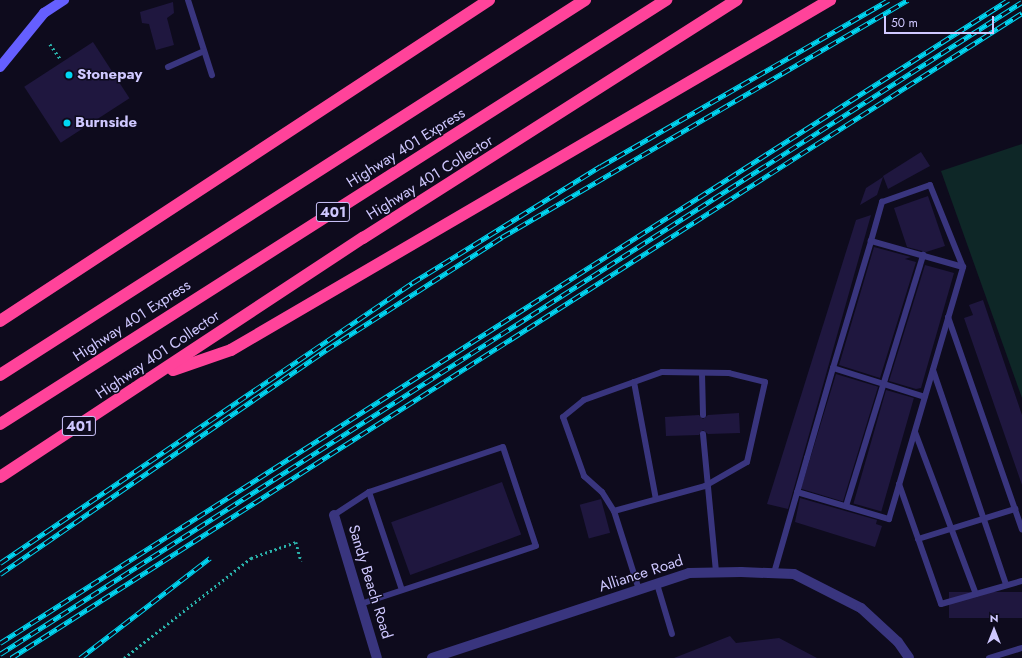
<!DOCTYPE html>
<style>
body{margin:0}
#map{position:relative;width:1022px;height:658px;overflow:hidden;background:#0e0b1d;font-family:Jost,sans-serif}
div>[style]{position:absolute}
.green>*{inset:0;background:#0e2727}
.building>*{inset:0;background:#1f173f;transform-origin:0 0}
.path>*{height:2.5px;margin-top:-1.25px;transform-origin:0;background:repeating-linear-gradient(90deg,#2ab1aa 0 2px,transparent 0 5px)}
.lane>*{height:6px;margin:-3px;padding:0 3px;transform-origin:3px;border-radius:3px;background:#39357e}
.street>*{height:10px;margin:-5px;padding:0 5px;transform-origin:5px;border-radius:5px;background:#39357e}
.secondary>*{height:10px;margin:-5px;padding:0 5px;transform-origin:5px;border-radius:5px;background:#655fff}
.highway>*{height:12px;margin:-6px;padding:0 6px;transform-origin:6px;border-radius:6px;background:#ff439a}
.rail>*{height:4.5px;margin-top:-2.25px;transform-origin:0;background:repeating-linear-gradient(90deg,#0e0b1d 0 9px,#00d7f3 0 18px);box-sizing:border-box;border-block:1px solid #00d7f3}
.dots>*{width:11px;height:11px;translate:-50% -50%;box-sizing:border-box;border:2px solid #0e0b1d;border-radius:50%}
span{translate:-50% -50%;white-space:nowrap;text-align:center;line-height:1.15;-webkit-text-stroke:3px #0e0b1d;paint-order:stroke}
.shield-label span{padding:1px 3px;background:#0e0b1d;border:1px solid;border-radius:3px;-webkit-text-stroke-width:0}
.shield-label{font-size:14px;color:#cfc8ff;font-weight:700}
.poi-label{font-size:15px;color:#cfc8ff;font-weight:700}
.left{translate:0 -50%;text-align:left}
.street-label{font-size:15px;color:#cfc8ff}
.north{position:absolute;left:974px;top:610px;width:40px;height:40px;-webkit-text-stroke:3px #0e0b1d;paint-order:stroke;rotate:0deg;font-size:11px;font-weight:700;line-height:16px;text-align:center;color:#cfc8ff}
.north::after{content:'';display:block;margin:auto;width:14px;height:18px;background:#cfc8ff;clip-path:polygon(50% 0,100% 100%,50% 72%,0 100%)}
.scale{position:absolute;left:884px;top:16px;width:110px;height:18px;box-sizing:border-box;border:2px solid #cfc8ff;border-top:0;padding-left:5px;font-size:12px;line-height:14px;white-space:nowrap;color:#cfc8ff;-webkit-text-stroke:3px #0e0b1d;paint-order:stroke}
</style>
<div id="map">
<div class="green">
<div style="clip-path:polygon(1022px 144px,1022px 398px,941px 171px)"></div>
</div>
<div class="building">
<div style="clip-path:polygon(173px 2px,174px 13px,167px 18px,174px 45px,156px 50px,149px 24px,142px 23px,140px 12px)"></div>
<div style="left:93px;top:42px;width:67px;height:82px;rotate:57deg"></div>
<div style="clip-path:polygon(921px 152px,930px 166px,888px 189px,883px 176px)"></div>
<div style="clip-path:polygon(883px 177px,877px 195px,860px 205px,866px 188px)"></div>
<div style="clip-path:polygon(928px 196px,945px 246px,926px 252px,907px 247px,894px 208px)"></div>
<div style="clip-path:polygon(871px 215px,788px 509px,767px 504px,856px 220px)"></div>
<div style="clip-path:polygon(874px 247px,911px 257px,905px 259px,916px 262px,880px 378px,839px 365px)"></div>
<div style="clip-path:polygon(925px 265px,954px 273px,921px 388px,916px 389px,889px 381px)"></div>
<div style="clip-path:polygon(983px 300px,1022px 415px,1022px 485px,964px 318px,973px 315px,969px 305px)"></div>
<div style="left:836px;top:374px;width:44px;height:120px;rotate:17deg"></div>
<div style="left:886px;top:390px;width:29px;height:118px;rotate:16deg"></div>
<div style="clip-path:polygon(739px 413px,740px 433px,708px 434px,703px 430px,699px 435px,666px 436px,665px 417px,699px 415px,703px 419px,708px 415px)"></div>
<div style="left:502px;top:482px;width:56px;height:118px;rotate:70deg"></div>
<div style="clip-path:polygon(800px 498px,877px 520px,876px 524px,882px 526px,875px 547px,795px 522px)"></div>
<div style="left:601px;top:499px;width:35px;height:22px;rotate:75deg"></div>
<div style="left:1022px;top:592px;width:26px;height:73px;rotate:90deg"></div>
<div style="clip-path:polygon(730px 636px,736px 643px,779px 638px,817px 658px,674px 658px)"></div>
</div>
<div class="path">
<div style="left:50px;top:44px;width:19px;rotate:55deg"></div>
<div style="left:124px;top:658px;width:162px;rotate:-38.2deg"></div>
<div style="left:251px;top:558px;width:48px;rotate:-19.6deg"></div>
<div style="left:296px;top:542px;width:20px;rotate:75deg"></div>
</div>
<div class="lane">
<div style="left:188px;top:0;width:79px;rotate:72.3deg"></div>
<div style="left:168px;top:67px;width:39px;rotate:-24deg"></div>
<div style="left:948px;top:317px;width:225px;rotate:70.8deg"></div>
<div style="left:833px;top:368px;width:96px;rotate:17.5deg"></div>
<div style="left:933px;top:370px;width:227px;rotate:71.2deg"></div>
<div style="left:702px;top:373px;width:42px;rotate:88.6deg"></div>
<div style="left:634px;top:382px;width:119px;rotate:79.4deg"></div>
<div style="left:915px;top:432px;width:173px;rotate:69.4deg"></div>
<div style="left:703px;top:434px;width:139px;rotate:84.6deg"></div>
<div style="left:899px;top:484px;width:127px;rotate:70.7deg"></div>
<div style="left:941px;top:604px;width:84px;rotate:-15.9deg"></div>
<div style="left:369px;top:492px;width:103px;rotate:71.4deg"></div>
<div style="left:797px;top:492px;width:96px;rotate:16.4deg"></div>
<div style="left:889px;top:519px;width:263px;rotate:-73.6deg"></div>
<div style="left:846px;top:506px;width:263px;rotate:-72.9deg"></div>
<div style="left:614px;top:511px;width:94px;rotate:-15.4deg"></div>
<div style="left:705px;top:486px;width:48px;rotate:-29.7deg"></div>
<div style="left:747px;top:462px;width:82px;rotate:-77.3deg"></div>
<div style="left:765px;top:382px;width:37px;rotate:-166deg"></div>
<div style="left:729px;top:373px;width:67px;rotate:-179.1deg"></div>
<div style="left:662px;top:372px;width:83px;rotate:160.3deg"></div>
<div style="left:584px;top:400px;width:27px;rotate:141deg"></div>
<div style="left:563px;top:417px;width:63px;rotate:70.4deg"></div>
<div style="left:584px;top:476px;width:24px;rotate:42deg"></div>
<div style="left:602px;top:492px;width:22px;rotate:58deg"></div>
<div style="left:614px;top:511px;width:83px;rotate:72.4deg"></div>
<div style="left:334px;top:515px;width:42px;rotate:-33.3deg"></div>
<div style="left:369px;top:492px;width:141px;rotate:-18.6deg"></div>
<div style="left:503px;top:447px;width:104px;rotate:71.6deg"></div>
<div style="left:536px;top:546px;width:184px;rotate:161.7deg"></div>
<div style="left:918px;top:539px;width:102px;rotate:-17.2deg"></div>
<div style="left:774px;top:573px;width:120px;rotate:-74deg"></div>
<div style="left:807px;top:458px;width:94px;rotate:-73.9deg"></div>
<div style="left:833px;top:368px;width:133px;rotate:-73.3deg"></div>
<div style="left:871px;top:241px;width:41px;rotate:-74.2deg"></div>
<div style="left:882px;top:202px;width:51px;rotate:-19.5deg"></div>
<div style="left:930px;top:185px;width:88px;rotate:68.1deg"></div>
<div style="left:963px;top:267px;width:96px;rotate:-164.2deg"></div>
<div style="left:657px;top:584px;width:52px;rotate:73.3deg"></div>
<div style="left:989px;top:658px;width:34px;rotate:-17deg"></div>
</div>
<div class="street">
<div style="left:334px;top:515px;width:149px;rotate:73.3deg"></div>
<div style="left:432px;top:658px;width:271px;rotate:-18.3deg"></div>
<div style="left:689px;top:573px;width:52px;rotate:-1.1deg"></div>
<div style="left:741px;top:572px;width:53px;rotate:2.2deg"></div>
<div style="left:794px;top:574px;width:75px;rotate:26.9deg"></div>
<div style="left:861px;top:608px;width:50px;rotate:42.6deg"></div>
<div style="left:898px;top:642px;width:19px;rotate:55deg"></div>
</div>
<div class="secondary">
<div style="left:0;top:67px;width:70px;rotate:-50.8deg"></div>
<div style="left:44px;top:13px;width:24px;rotate:-33deg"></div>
</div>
<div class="highway">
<div style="left:0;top:321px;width:585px;rotate:-33.28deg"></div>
<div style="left:173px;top:370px;width:61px;rotate:-19deg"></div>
<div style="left:231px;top:350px;width:694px;rotate:-30.3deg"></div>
<div style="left:0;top:375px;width:695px;rotate:-32.66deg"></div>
<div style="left:0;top:424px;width:790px;rotate:-32.48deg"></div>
<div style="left:0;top:477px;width:435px;rotate:-33.4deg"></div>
<div style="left:363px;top:238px;width:443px;rotate:-32.5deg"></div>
</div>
<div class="rail">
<div style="left:0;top:563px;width:498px;rotate:-34.2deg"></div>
<div style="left:412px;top:283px;width:222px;rotate:-31.8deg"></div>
<div style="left:601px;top:166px;width:332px;rotate:-30deg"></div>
<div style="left:0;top:574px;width:396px;rotate:-34.5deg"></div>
<div style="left:326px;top:350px;width:209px;rotate:-32.7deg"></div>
<div style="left:502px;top:237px;width:470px;rotate:-30.3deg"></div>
<div style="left:0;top:643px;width:1196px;rotate:-32.53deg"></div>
<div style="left:0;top:654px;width:1212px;rotate:-32.54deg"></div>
<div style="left:11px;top:658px;width:1199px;rotate:-32.54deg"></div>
<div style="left:80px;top:658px;width:164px;rotate:-37.6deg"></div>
</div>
<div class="dots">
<div style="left:69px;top:75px;background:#00d7f3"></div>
<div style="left:67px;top:123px;background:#00d7f3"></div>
</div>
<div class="shield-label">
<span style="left:333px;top:212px">401</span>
<span style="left:79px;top:426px">401</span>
</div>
<div class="poi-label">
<span class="left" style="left:77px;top:75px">Stonepay</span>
<span class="left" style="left:75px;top:123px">Burnside</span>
</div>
<div class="street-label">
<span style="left:406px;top:148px;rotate:-32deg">Highway 401 Express</span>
<span style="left:430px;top:178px;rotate:-32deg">Highway 401 Collector</span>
<span style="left:132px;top:321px;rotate:-33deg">Highway 401 Express</span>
<span style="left:158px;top:355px;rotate:-34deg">Highway 401 Collector</span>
<span style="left:641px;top:574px;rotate:-18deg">Alliance Road</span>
<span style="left:370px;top:582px;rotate:73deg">Sandy Beach Road</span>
</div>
<div class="north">N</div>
<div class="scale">50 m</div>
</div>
